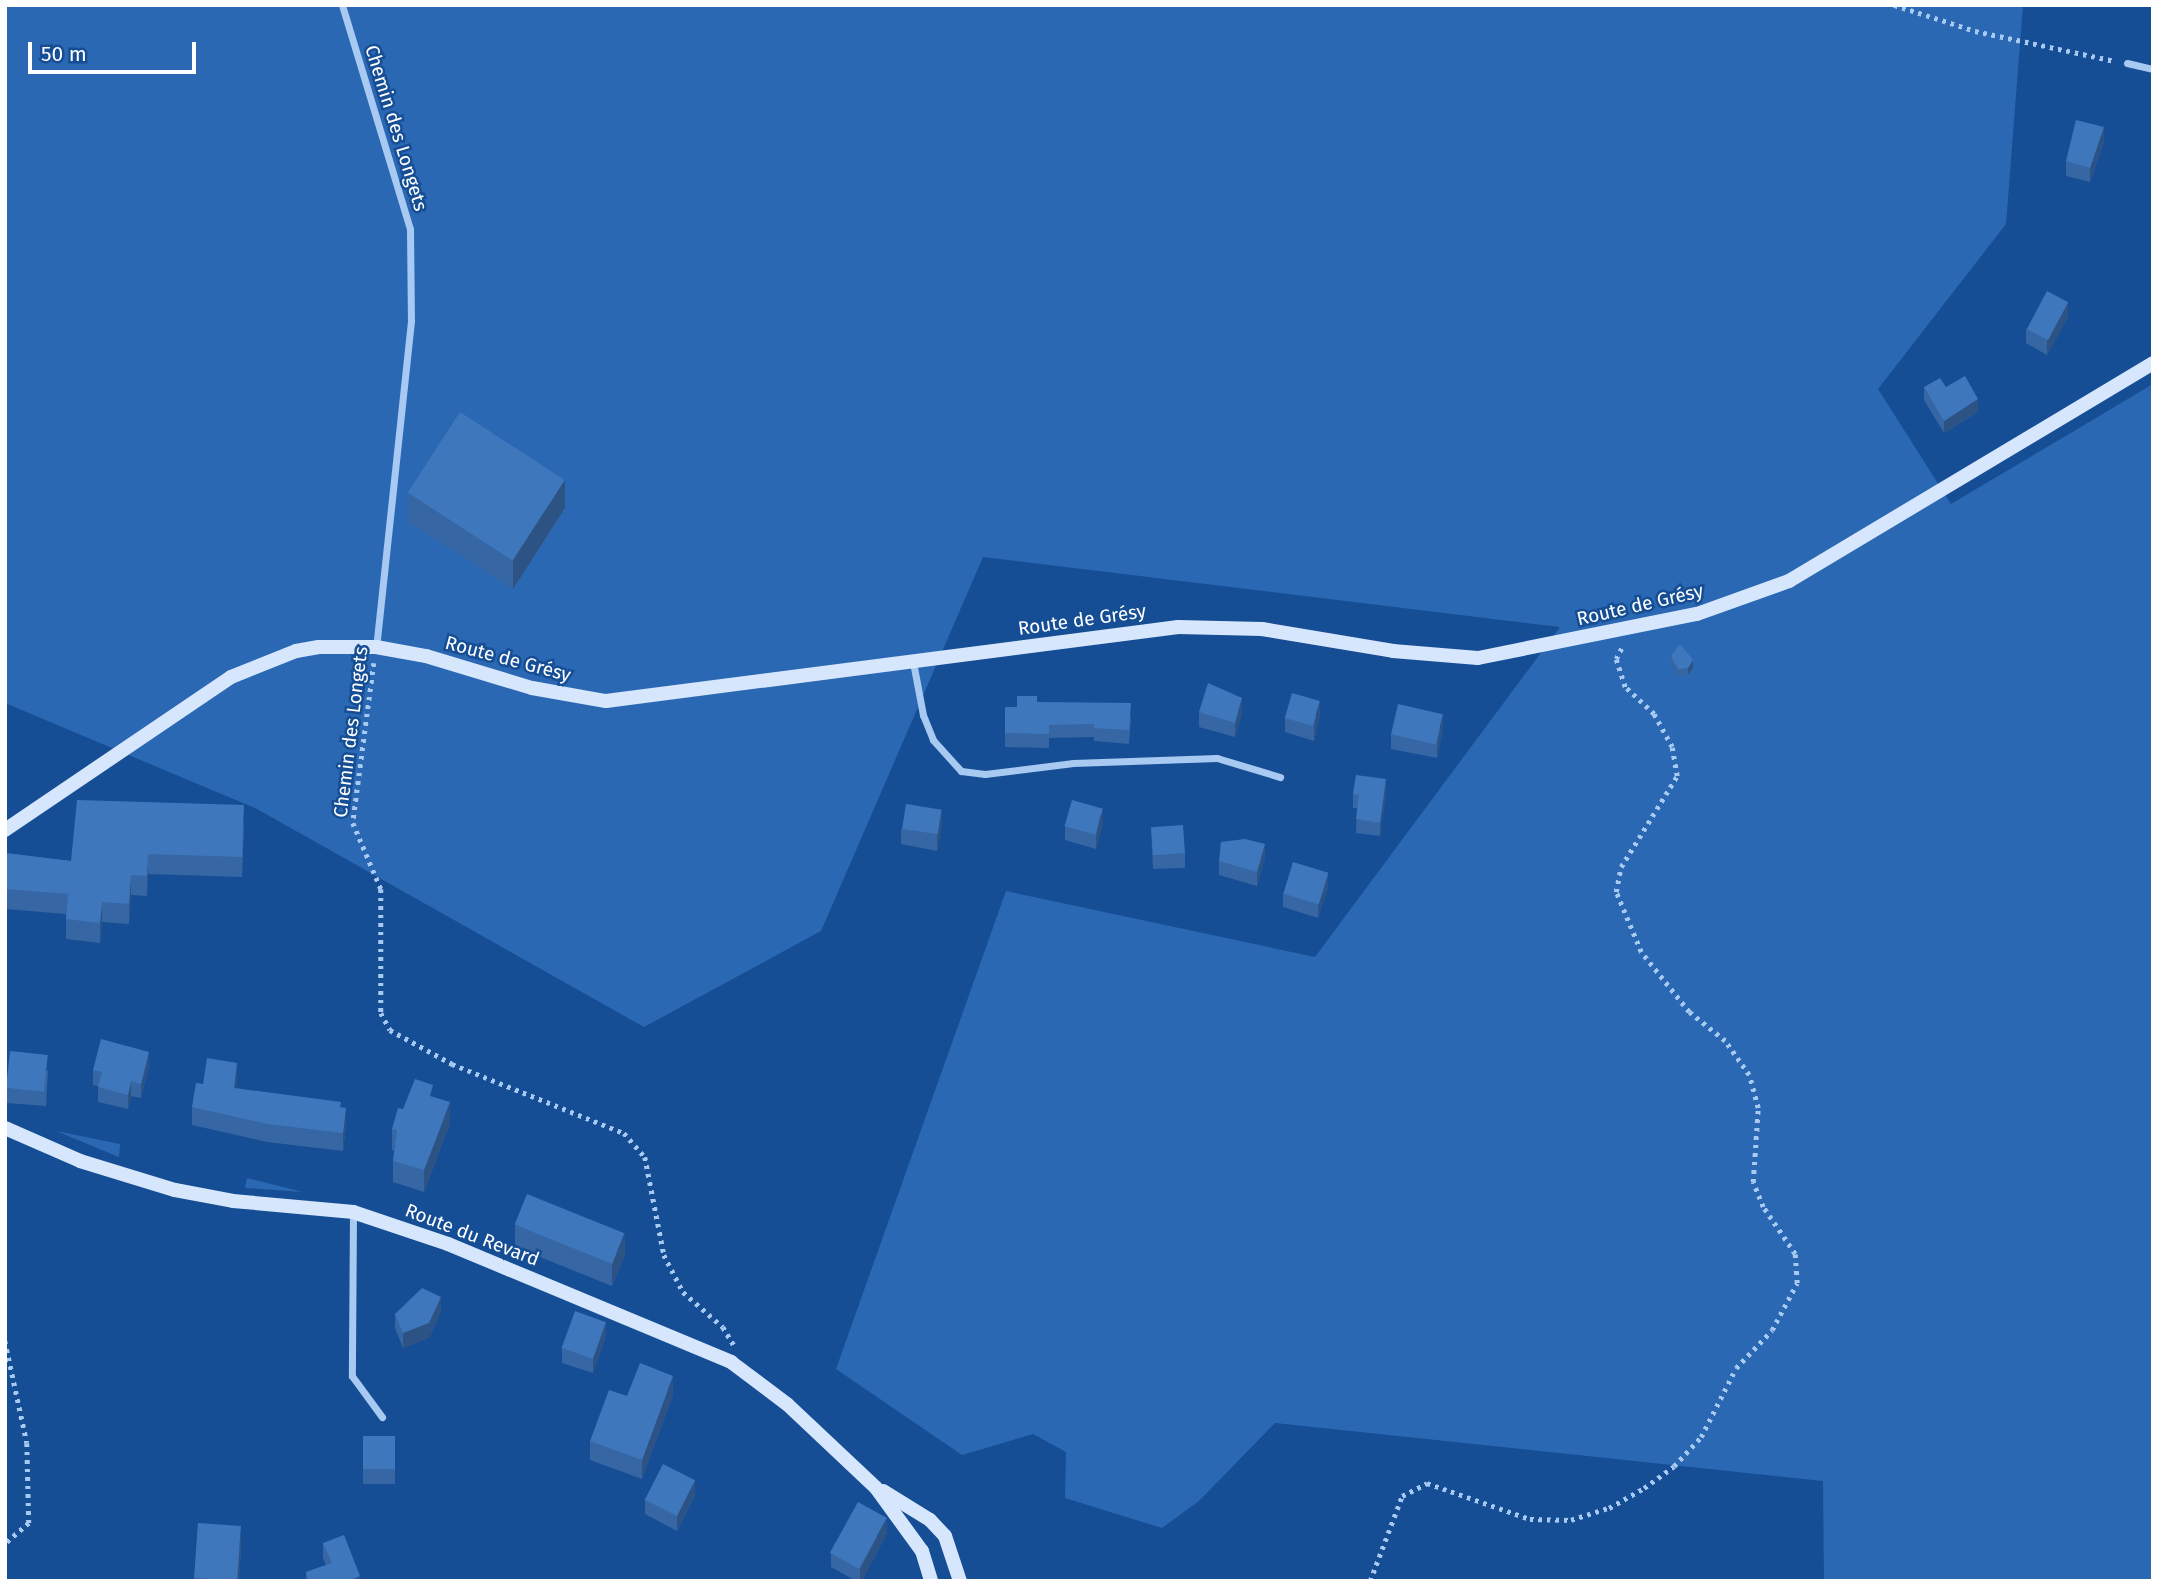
<!DOCTYPE html>
<meta charset="utf-8">
<style>
body{margin:0}
#map{position:relative;width:2158px;height:1586px;overflow:hidden;background:#164e95;font-family:"Fira Sans",sans-serif}
div>[style]{position:absolute}
.green>*{inset:0;background:#2a68b4}
.path>*{height:4.5px;margin-top:-2.25px;transform-origin:0;background:repeating-linear-gradient(90deg,#a8c9f1 0 3.5px,transparent 0 8.5px)}
.minor>*{height:7px;margin:-3.5px;padding:0 3.5px;transform-origin:3.5px;border-radius:3.5px;background:#a8c9f1}
.secondary>*{height:14px;margin:-7px;padding:0 7px;transform-origin:7px;border-radius:7px;background:#d6e6fc}
.wall>*{inset:0;background:#3666a3;transform-origin:0 0}
.shaded-wall>*{inset:0;background:#2c5384}
.building>*{inset:0;background:#3f77bd;transform-origin:0 0}
span{translate:-50% -50%;white-space:nowrap;text-align:center;line-height:1.15;-webkit-text-stroke:5px #164e95;paint-order:stroke}
.street-label{font-size:19px;color:#fff}
.frame{position:absolute;inset:0;border:7px solid #fff;pointer-events:none}
.scale{position:absolute;left:28px;top:42px;width:168px;height:32px;box-sizing:border-box;border:4px solid #fff;border-top:0;padding-left:9px;font-size:21px;line-height:24px;white-space:nowrap;color:#fff;-webkit-text-stroke:5px #164e95;paint-order:stroke}
</style>
<div id="map">
<div class="green">
<div style="clip-path:polygon(5px 5px,2023px 5px,2006px 224px,1878px 389px,1951px 504px,2153px 384px,2153px 1581px,1824px 1581px,1823px 1481px,1275px 1423px,1199px 1501px,1162px 1528px,1065px 1498px,1066px 1452px,1033px 1434px,962px 1455px,836px 1369px,1006px 891px,1315px 957px,1560px 627px,983px 557px,821px 931px,644px 1027px,257px 809px,5px 703px)"></div>
<div style="clip-path:polygon(56px 1131px,120px 1144px,119px 1157px)"></div>
<div style="clip-path:polygon(247px 1178px,303px 1192px,245px 1188px)"></div>
</div>
<div class="path">
<div style="left:1894px;top:5px;width:85px;rotate:17.8deg"></div>
<div style="left:1975px;top:31px;width:143px;rotate:12.1deg"></div>
<div style="left:374px;top:663px;width:161px;rotate:97.5deg"></div>
<div style="left:353px;top:823px;width:72px;rotate:67deg"></div>
<div style="left:381px;top:889px;width:124px;rotate:90deg"></div>
<div style="left:381px;top:1013px;width:19px;rotate:62deg"></div>
<div style="left:390px;top:1030px;width:71px;rotate:28.7deg"></div>
<div style="left:452px;top:1064px;width:185px;rotate:21.9deg"></div>
<div style="left:624px;top:1133px;width:32px;rotate:49deg"></div>
<div style="left:645px;top:1157px;width:100px;rotate:79deg"></div>
<div style="left:664px;top:1255px;width:42px;rotate:62.8deg"></div>
<div style="left:683px;top:1292px;width:53px;rotate:41.2deg"></div>
<div style="left:723px;top:1327px;width:21px;rotate:59deg"></div>
<div style="left:5px;top:1341px;width:104px;rotate:77.8deg"></div>
<div style="left:27px;top:1443px;width:80px;rotate:88.6deg"></div>
<div style="left:29px;top:1523px;width:32px;rotate:139deg"></div>
<div style="left:1370px;top:1581px;width:91px;rotate:-69.4deg"></div>
<div style="left:1402px;top:1496px;width:28px;rotate:-27deg"></div>
<div style="left:1427px;top:1483px;width:109px;rotate:19.3deg"></div>
<div style="left:1530px;top:1519px;width:41px;rotate:1.4deg"></div>
<div style="left:1571px;top:1520px;width:40px;rotate:-18deg"></div>
<div style="left:1609px;top:1508px;width:40px;rotate:-29.7deg"></div>
<div style="left:1644px;top:1488px;width:37px;rotate:-36deg"></div>
<div style="left:1674px;top:1466px;width:40px;rotate:-47deg"></div>
<div style="left:1701px;top:1437px;width:77px;rotate:-63.1deg"></div>
<div style="left:1736px;top:1368px;width:52px;rotate:-46.5deg"></div>
<div style="left:1772px;top:1330px;width:53px;rotate:-62deg"></div>
<div style="left:1797px;top:1283px;width:29px;rotate:-94deg"></div>
<div style="left:1795px;top:1254px;width:57px;rotate:-124.2deg"></div>
<div style="left:1763px;top:1207px;width:27px;rotate:-112deg"></div>
<div style="left:1753px;top:1182px;width:74px;rotate:-86.1deg"></div>
<div style="left:1758px;top:1108px;width:34px;rotate:-105deg"></div>
<div style="left:1749px;top:1075px;width:42px;rotate:-125.2deg"></div>
<div style="left:1725px;top:1041px;width:46px;rotate:-141.1deg"></div>
<div style="left:1689px;top:1012px;width:77px;rotate:-128.7deg"></div>
<div style="left:1641px;top:952px;width:65px;rotate:-112.6deg"></div>
<div style="left:1616px;top:892px;width:25px;rotate:-79deg"></div>
<div style="left:1621px;top:867px;width:107px;rotate:-58.4deg"></div>
<div style="left:1677px;top:776px;width:29px;rotate:-100deg"></div>
<div style="left:1672px;top:747px;width:38px;rotate:-119deg"></div>
<div style="left:1654px;top:714px;width:40px;rotate:-137deg"></div>
<div style="left:1625px;top:687px;width:29px;rotate:-108deg"></div>
<div style="left:1616px;top:659px;width:16px;rotate:-63deg"></div>
</div>
<div class="minor">
<div style="left:342px;top:5px;width:234px;rotate:73.1deg"></div>
<div style="left:410px;top:229px;width:92px;rotate:89.4deg"></div>
<div style="left:411px;top:321px;width:328px;rotate:96.1deg"></div>
<div style="left:2127px;top:63px;width:27px;rotate:13deg"></div>
<div style="left:913px;top:662px;width:54px;rotate:79.3deg"></div>
<div style="left:923px;top:715px;width:27px;rotate:68deg"></div>
<div style="left:933px;top:740px;width:42px;rotate:47.9deg"></div>
<div style="left:961px;top:771px;width:24px;rotate:7deg"></div>
<div style="left:985px;top:774px;width:89px;rotate:-7.1deg"></div>
<div style="left:1073px;top:763px;width:144px;rotate:-2deg"></div>
<div style="left:1217px;top:758px;width:66px;rotate:16.8deg"></div>
<div style="left:353px;top:1213px;width:163px;rotate:90.4deg"></div>
<div style="left:352px;top:1376px;width:51px;rotate:53.8deg"></div>
</div>
<div class="secondary">
<div style="left:5px;top:830px;width:273px;rotate:-34.1deg"></div>
<div style="left:231px;top:677px;width:70px;rotate:-21.8deg"></div>
<div style="left:296px;top:651px;width:23px;rotate:-10deg"></div>
<div style="left:319px;top:647px;width:57px"></div>
<div style="left:376px;top:647px;width:51px;rotate:10.2deg"></div>
<div style="left:426px;top:656px;width:111px;rotate:16.8deg"></div>
<div style="left:532px;top:688px;width:75px;rotate:10deg"></div>
<div style="left:606px;top:701px;width:577px;rotate:-7.37deg"></div>
<div style="left:1178px;top:627px;width:84px;rotate:1.4deg"></div>
<div style="left:1262px;top:629px;width:133px;rotate:9.5deg"></div>
<div style="left:1393px;top:651px;width:85px;rotate:4.7deg"></div>
<div style="left:1478px;top:658px;width:223px;rotate:-11.4deg"></div>
<div style="left:1697px;top:614px;width:98px;rotate:-19.7deg"></div>
<div style="left:1789px;top:581px;width:424px;rotate:-30.9deg"></div>
<div style="left:5px;top:1128px;width:82px;rotate:23.7deg"></div>
<div style="left:80px;top:1161px;width:99px;rotate:17deg"></div>
<div style="left:175px;top:1190px;width:59px;rotate:10.7deg"></div>
<div style="left:233px;top:1201px;width:121px;rotate:5.2deg"></div>
<div style="left:353px;top:1212px;width:100px;rotate:18.6deg"></div>
<div style="left:448px;top:1244px;width:307px;rotate:22.6deg"></div>
<div style="left:731px;top:1362px;width:70px;rotate:36.9deg"></div>
<div style="left:787px;top:1404px;width:122px;rotate:43.3deg"></div>
<div style="left:876px;top:1488px;width:78px;rotate:53.9deg"></div>
<div style="left:922px;top:1551px;width:31px;rotate:73deg"></div>
<div style="left:883px;top:1491px;width:55px;rotate:31.7deg"></div>
<div style="left:930px;top:1520px;width:22px;rotate:47deg"></div>
<div style="left:945px;top:1536px;width:47px;rotate:71.6deg"></div>
</div>
<div class="wall">
<div style="clip-path:polygon(2104px 142px,2090px 182px,2066px 176px,2066px 161px)"></div>
<div style="clip-path:polygon(2068px 317px,2047px 355px,2026px 343px,2026px 329px)"></div>
<div style="clip-path:polygon(1924px 387px,1946px 387px,1978px 412px,1944px 433px,1924px 400px)"></div>
<div style="clip-path:polygon(408px 493px,565px 508px,513px 589px,408px 522px)"></div>
<div style="clip-path:polygon(1671px 656px,1693px 668px,1688px 675px,1678px 676px,1671px 663px)"></div>
<div style="clip-path:polygon(1037px 702px,1131px 717px,1129px 744px,1094px 741px,1094px 737px,1049px 738px,1049px 748px,1005px 747px,1005px 707px,1017px 707px)"></div>
<div style="clip-path:polygon(1199px 712px,1242px 713px,1235px 737px,1199px 727px)"></div>
<div style="clip-path:polygon(1320px 716px,1314px 741px,1285px 732px,1285px 718px)"></div>
<div style="clip-path:polygon(1443px 728px,1437px 758px,1391px 749px,1391px 734px)"></div>
<div style="clip-path:polygon(1386px 793px,1380px 836px,1356px 833px,1357px 808px,1353px 808px,1353px 794px)"></div>
<div style="clip-path:polygon(1103px 823px,1096px 849px,1065px 840px,1065px 826px)"></div>
<div style="clip-path:polygon(244px 825px,242px 877px,148px 874px,147px 896px,131px 895px,129px 924px,102px 922px,100px 943px,66px 939px,66px 914px,5px 909px,5px 853px,71px 861px)"></div>
<div style="clip-path:polygon(942px 825px,937px 851px,901px 844px,901px 829px)"></div>
<div style="clip-path:polygon(1151px 827px,1185px 853px,1185px 868px,1153px 869px)"></div>
<div style="clip-path:polygon(1265px 858px,1257px 886px,1219px 875px,1219px 861px)"></div>
<div style="clip-path:polygon(1328px 887px,1318px 918px,1283px 907px,1283px 893px)"></div>
<div style="clip-path:polygon(149px 1066px,141px 1098px,131px 1096px,128px 1109px,98px 1102px,98px 1086px,93px 1085px,93px 1070px)"></div>
<div style="clip-path:polygon(48px 1070px,46px 1106px,7px 1103px,7px 1088px)"></div>
<div style="clip-path:polygon(237px 1081px,236px 1088px,341px 1107px,346px 1126px,343px 1151px,267px 1142px,192px 1125px,192px 1107px,203px 1084px)"></div>
<div style="clip-path:polygon(433px 1097px,450px 1123px,424px 1192px,393px 1182px,393px 1161px,394px 1151px,392px 1150px,392px 1129px,403px 1109px)"></div>
<div style="clip-path:polygon(515px 1225px,625px 1255px,612px 1286px,515px 1247px)"></div>
<div style="clip-path:polygon(441px 1311px,429px 1338px,403px 1348px,395px 1328px,395px 1314px)"></div>
<div style="clip-path:polygon(606px 1336px,593px 1373px,562px 1363px,562px 1348px)"></div>
<div style="clip-path:polygon(673px 1395px,642px 1479px,590px 1460px,590px 1441px,627px 1396px)"></div>
<div style="left:363px;top:1436px;width:32px;height:48px"></div>
<div style="clip-path:polygon(695px 1495px,677px 1531px,645px 1514px,645px 1500px)"></div>
<div style="clip-path:polygon(198px 1523px,241px 1548px,239px 1581px,194px 1581px)"></div>
<div style="clip-path:polygon(887px 1533px,862px 1581px,856px 1581px,831px 1567px,831px 1553px)"></div>
<div style="clip-path:polygon(323px 1543px,360px 1581px,306px 1581px,306px 1572px,326px 1565px,323px 1558px)"></div>
</div>
<div class="shaded-wall">
<div style="clip-path:polygon(2104px 127px,2104px 142px,2090px 182px,2090px 168px)"></div>
<div style="clip-path:polygon(2068px 302px,2068px 317px,2047px 355px,2047px 340px)"></div>
<div style="clip-path:polygon(1978px 399px,1978px 412px,1944px 433px,1944px 421px)"></div>
<div style="clip-path:polygon(565px 479px,565px 508px,513px 589px,513px 560px)"></div>
<div style="clip-path:polygon(1693px 660px,1693px 668px,1688px 675px,1688px 668px)"></div>
<div style="clip-path:polygon(1242px 698px,1242px 713px,1235px 737px,1235px 723px)"></div>
<div style="clip-path:polygon(1320px 701px,1320px 716px,1314px 741px,1314px 726px)"></div>
<div style="clip-path:polygon(1443px 714px,1443px 728px,1437px 758px,1437px 744px)"></div>
<div style="clip-path:polygon(1386px 779px,1386px 793px,1380px 836px,1380px 823px)"></div>
<div style="clip-path:polygon(1103px 809px,1103px 823px,1096px 849px,1096px 835px)"></div>
<div style="clip-path:polygon(942px 810px,942px 825px,937px 851px,937px 836px)"></div>
<div style="clip-path:polygon(1265px 844px,1265px 858px,1257px 886px,1257px 872px)"></div>
<div style="clip-path:polygon(148px 854px,148px 874px,147px 896px,147px 876px)"></div>
<div style="clip-path:polygon(1328px 873px,1328px 887px,1318px 918px,1318px 904px)"></div>
<div style="clip-path:polygon(131px 875px,131px 895px,129px 924px,129px 904px)"></div>
<div style="clip-path:polygon(102px 902px,102px 922px,100px 943px,100px 923px)"></div>
<div style="clip-path:polygon(149px 1052px,149px 1066px,141px 1098px,141px 1084px)"></div>
<div style="clip-path:polygon(237px 1063px,237px 1081px,234px 1106px,234px 1088px)"></div>
<div style="clip-path:polygon(131px 1081px,131px 1096px,128px 1109px,128px 1095px)"></div>
<div style="clip-path:polygon(450px 1102px,450px 1123px,424px 1192px,424px 1170px)"></div>
<div style="clip-path:polygon(346px 1108px,346px 1126px,343px 1151px,343px 1133px)"></div>
<div style="clip-path:polygon(625px 1233px,625px 1255px,612px 1286px,612px 1264px)"></div>
<div style="clip-path:polygon(441px 1297px,441px 1311px,429px 1338px,403px 1348px,403px 1333px)"></div>
<div style="clip-path:polygon(606px 1322px,606px 1336px,593px 1373px,593px 1359px)"></div>
<div style="clip-path:polygon(673px 1376px,673px 1395px,642px 1479px,642px 1460px)"></div>
<div style="clip-path:polygon(695px 1480px,695px 1495px,677px 1531px,677px 1516px)"></div>
<div style="clip-path:polygon(887px 1518px,887px 1533px,862px 1581px,860px 1581px,860px 1569px)"></div>
<div style="clip-path:polygon(241px 1526px,241px 1548px,239px 1581px,237px 1581px)"></div>
<div style="clip-path:polygon(360px 1576px,360px 1581px,349px 1581px)"></div>
</div>
<div class="building">
<div style="clip-path:polygon(2076px 120px,2104px 127px,2090px 168px,2066px 161px)"></div>
<div style="left:2047px;top:291px;width:24px;height:43px;rotate:28deg"></div>
<div style="clip-path:polygon(1965px 376px,1978px 399px,1944px 421px,1924px 387px,1940px 378px,1946px 387px)"></div>
<div style="left:460px;top:412px;width:125px;height:96px;rotate:33deg"></div>
<div style="clip-path:polygon(1680px 644px,1693px 660px,1688px 668px,1678px 669px,1671px 656px)"></div>
<div style="clip-path:polygon(1208px 683px,1242px 698px,1235px 723px,1199px 712px)"></div>
<div style="left:1292px;top:693px;width:29px;height:26px;rotate:16deg"></div>
<div style="clip-path:polygon(1017px 696px,1037px 696px,1037px 702px,1131px 703px,1129px 730px,1094px 728px,1094px 724px,1049px 725px,1049px 734px,1005px 733px,1005px 707px,1017px 707px)"></div>
<div style="left:1398px;top:704px;width:46px;height:31px;rotate:13deg"></div>
<div style="clip-path:polygon(1356px 775px,1386px 779px,1380px 823px,1356px 819px,1359px 795px,1353px 794px)"></div>
<div style="clip-path:polygon(77px 800px,244px 805px,242px 857px,148px 854px,147px 876px,131px 875px,129px 904px,102px 902px,100px 923px,66px 919px,68px 894px,5px 889px,5px 853px,71px 861px)"></div>
<div style="left:1072px;top:800px;width:32px;height:27px;rotate:16deg"></div>
<div style="left:906px;top:804px;width:36px;height:25px;rotate:9deg"></div>
<div style="left:1183px;top:825px;width:28px;height:32px;rotate:86deg"></div>
<div style="clip-path:polygon(1245px 839px,1265px 844px,1257px 872px,1219px 861px,1221px 842px)"></div>
<div style="left:1293px;top:862px;width:37px;height:33px;rotate:17deg"></div>
<div style="clip-path:polygon(101px 1039px,149px 1052px,141px 1084px,131px 1081px,128px 1095px,98px 1087px,102px 1072px,93px 1070px)"></div>
<div style="left:10px;top:1051px;width:38px;height:37px;rotate:6deg"></div>
<div style="clip-path:polygon(207px 1058px,237px 1063px,234px 1088px,341px 1102px,340px 1107px,346px 1108px,343px 1133px,267px 1124px,192px 1107px,196px 1083px,203px 1084px)"></div>
<div style="clip-path:polygon(415px 1079px,433px 1085px,430px 1096px,450px 1102px,424px 1170px,393px 1161px,397px 1130px,392px 1129px,398px 1108px,403px 1109px)"></div>
<div style="left:527px;top:1194px;width:105px;height:33px;rotate:22deg"></div>
<div style="clip-path:polygon(422px 1288px,441px 1297px,429px 1323px,403px 1333px,395px 1314px)"></div>
<div style="left:575px;top:1311px;width:33px;height:39px;rotate:20deg"></div>
<div style="clip-path:polygon(640px 1363px,673px 1376px,642px 1460px,590px 1441px,609px 1390px,627px 1396px)"></div>
<div style="left:363px;top:1436px;width:32px;height:33px"></div>
<div style="left:663px;top:1464px;width:36px;height:40px;rotate:27deg"></div>
<div style="left:858px;top:1502px;width:33px;height:58px;rotate:29deg"></div>
<div style="left:198px;top:1523px;width:43px;height:55px;rotate:4deg"></div>
<div style="clip-path:polygon(344px 1535px,360px 1576px,349px 1581px,309px 1581px,306px 1572px,332px 1563px,323px 1543px)"></div>
</div>
<div class="street-label">
<span style="left:396px;top:128px;rotate:73deg">Chemin des Longets</span>
<span style="left:1640px;top:605px;rotate:-13deg">Route de Grésy</span>
<span style="left:1082px;top:620px;rotate:-8deg">Route de Grésy</span>
<span style="left:508px;top:659px;rotate:15deg">Route de Grésy</span>
<span style="left:351px;top:732px;rotate:-83deg">Chemin des Longets</span>
<span style="left:472px;top:1235px;rotate:21deg">Route du Revard</span>
</div>
<div class="frame"></div>
<div class="scale">50 m</div>
</div>
